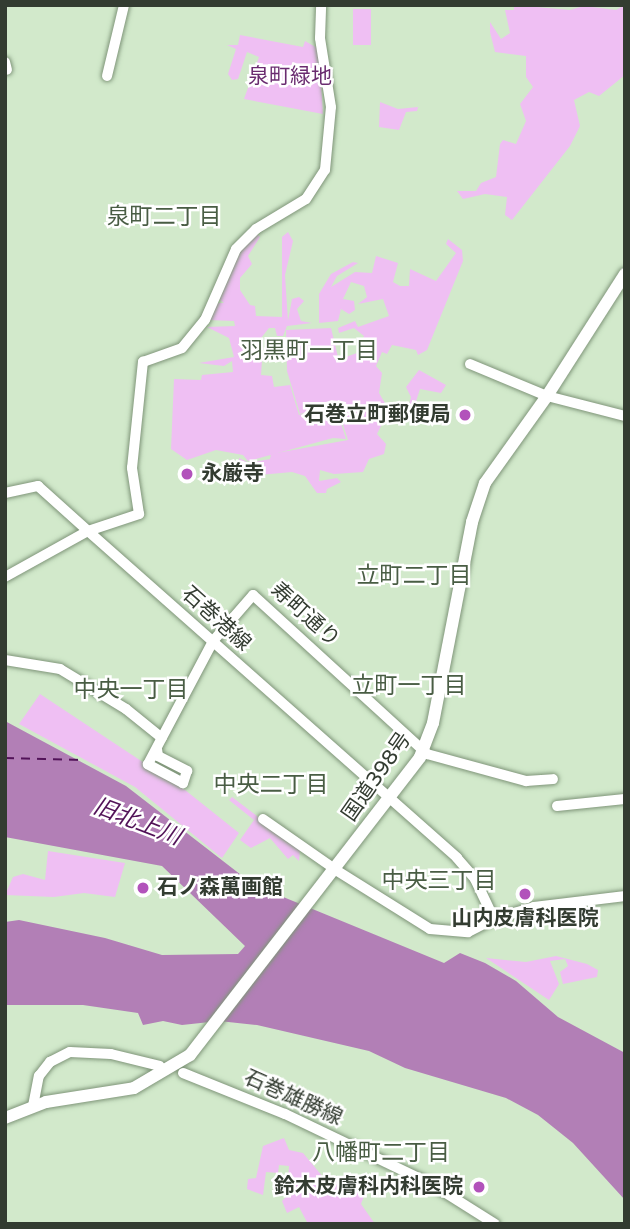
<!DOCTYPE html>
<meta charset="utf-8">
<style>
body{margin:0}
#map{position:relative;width:630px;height:1229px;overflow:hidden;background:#d2e9cb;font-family:"Varela Round","Noto Sans JP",sans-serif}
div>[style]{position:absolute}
.green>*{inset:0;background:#efbff3;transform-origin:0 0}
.water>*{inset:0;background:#b27fb6}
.ferry>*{height:2px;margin-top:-1px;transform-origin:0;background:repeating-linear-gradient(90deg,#521358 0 9px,transparent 0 16px)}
.roads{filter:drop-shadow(0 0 2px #7f9579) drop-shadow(0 0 2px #7f9579)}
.secondary>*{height:10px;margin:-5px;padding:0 5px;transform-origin:5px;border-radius:5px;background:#fff}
.primary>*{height:10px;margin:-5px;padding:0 5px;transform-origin:5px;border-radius:5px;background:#fff}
.highway>*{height:12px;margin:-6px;padding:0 6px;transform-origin:6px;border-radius:6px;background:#fff}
.dots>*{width:19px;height:19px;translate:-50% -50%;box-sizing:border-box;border:4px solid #fff;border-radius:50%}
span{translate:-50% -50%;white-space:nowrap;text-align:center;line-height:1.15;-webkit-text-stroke:5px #fff;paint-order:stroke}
.park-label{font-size:21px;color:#6a2c70}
.poi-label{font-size:21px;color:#333c31;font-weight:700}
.right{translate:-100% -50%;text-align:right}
.left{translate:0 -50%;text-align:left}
.street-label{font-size:21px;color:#333c31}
.neighbourhood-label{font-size:23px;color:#495d44}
.water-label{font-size:23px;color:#521358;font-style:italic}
.frame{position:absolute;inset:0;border:7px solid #333c31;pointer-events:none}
</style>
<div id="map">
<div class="green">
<div style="clip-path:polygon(514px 5px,570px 10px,584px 6px,616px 10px,625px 5px,625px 75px,599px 96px,589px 92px,574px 100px,580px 126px,570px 146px,512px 220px,505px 215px,507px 197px,485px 194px,463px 199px,457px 191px,476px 191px,481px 183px,496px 177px,500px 144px,503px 140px,516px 144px,526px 121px,520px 104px,533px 87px,526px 77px,526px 56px,495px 52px,490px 32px,490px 22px,501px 39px,510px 33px,505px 10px,514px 10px)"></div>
<div style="left:353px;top:9px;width:18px;height:36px"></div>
<div style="clip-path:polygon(240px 35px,303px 47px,305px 41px,319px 49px,323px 114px,244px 99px,259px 57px,247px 52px,238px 79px,232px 80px,228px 74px,236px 49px,227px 45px,238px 45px)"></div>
<div style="clip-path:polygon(380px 102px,398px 109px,418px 107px,417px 111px,406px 112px,399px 130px,379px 127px)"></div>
<div style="clip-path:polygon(288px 232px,293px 241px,285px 275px,288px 321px,292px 299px,299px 297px,304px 301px,297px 309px,301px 321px,312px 323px,287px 326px,283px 336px,277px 336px,275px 328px,269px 328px,261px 338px,262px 358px,250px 360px,262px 360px,261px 375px,272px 376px,274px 387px,290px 385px,299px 415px,335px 404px,346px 439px,333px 438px,248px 461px,243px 455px,216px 450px,187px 460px,171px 449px,174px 379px,201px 380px,202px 375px,233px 372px,232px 361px,224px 366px,199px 363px,234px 357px,229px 338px,207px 327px,235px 326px,234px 321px,209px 320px,216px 303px,224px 303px,219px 299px,237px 255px,256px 233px,260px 237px,248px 256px,252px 264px,240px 278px,240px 290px,250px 305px,255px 306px,256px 316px,282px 317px,282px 237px)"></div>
<div style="clip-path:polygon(448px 239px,462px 250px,463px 261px,427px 350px,418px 355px,416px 350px,392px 345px,387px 354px,382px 352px,376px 366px,382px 373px,379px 393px,389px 410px,377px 434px,386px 444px,384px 454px,369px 459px,363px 472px,334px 474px,320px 470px,319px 481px,337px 478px,341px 482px,327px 489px,326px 493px,317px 493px,305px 476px,292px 472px,238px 477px,239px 458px,249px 463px,270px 459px,271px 454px,348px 440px,336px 403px,300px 414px,287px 371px,286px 330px,331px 328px,338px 357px,343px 358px,357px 353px,364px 336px,354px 328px,339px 333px,338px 328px,355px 321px,358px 327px,389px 316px,383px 299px,358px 304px,367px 297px,364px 286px,351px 282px,343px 299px,354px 301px,355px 310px,349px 314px,341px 309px,338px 321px,319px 323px,319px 294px,331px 274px,353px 262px,358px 263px,337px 276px,331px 287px,355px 272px,372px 273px,376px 256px,398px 263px,393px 282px,400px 286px,409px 286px,410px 269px,436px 281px,456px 253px,446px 244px)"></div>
<div style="clip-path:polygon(419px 370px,446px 385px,441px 393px,420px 389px,410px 420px,406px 417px,411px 397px,406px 387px)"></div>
<div style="clip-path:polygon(40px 694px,185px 790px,239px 833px,222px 858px,135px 787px,19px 724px)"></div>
<div style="clip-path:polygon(232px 797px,300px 849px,299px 861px,293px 855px,288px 859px,270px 838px,251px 848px,240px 840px,254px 820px,229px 800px)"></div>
<div style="clip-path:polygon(48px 851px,125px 863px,115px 897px,84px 893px,54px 897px,5px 895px,13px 877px,23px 874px,45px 880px)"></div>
<div style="clip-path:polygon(556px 956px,587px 964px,598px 970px,597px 977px,563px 984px,560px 972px,568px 966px,565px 959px,550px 961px,559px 984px,549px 1000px,486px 958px,526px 962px)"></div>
<div style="clip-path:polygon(284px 1138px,289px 1150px,303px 1153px,323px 1177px,370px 1180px,361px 1204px,375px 1224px,308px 1224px,299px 1207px,287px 1213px,282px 1201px,287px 1196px,289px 1166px,279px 1165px,278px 1173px,266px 1172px,263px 1195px,247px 1189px,248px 1179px,256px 1178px,263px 1146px)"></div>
</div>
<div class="water">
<div style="clip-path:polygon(5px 721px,126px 786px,254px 885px,444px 963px,460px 953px,485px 963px,516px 981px,558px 1017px,625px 1053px,625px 1200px,573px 1143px,538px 1115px,506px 1098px,405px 1068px,369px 1051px,257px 1025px,219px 1021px,182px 1025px,163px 1021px,143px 1025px,138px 1013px,83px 1005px,5px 1005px,5px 922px,19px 920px,105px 938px,162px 955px,238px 954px,245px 946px,162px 866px,5px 837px)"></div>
</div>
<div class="ferry">
<div style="left:5px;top:758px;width:78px;rotate:1.5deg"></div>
</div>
<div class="roads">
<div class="secondary">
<div style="left:5px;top:62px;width:8px;rotate:76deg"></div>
<div style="left:107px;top:76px;width:73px;rotate:-76.5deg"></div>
<div style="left:470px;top:364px;width:83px;rotate:22.6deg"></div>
<div style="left:5px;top:493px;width:34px;rotate:-12deg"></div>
<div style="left:38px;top:486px;width:67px;rotate:42deg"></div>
<div style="left:88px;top:531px;width:54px;rotate:-18.4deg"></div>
<div style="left:139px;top:514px;width:47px;rotate:-98.7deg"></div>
<div style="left:132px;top:468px;width:107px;rotate:-84.1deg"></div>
<div style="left:143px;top:362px;width:41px;rotate:-19.7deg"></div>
<div style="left:182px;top:348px;width:36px;rotate:-51deg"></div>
<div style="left:205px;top:320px;width:77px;rotate:-66.4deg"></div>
<div style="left:236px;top:249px;width:28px;rotate:-45deg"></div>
<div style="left:256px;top:229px;width:58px;rotate:-31deg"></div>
<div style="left:306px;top:199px;width:35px;rotate:-57deg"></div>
<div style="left:325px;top:170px;width:63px;rotate:-84.6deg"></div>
<div style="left:331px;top:107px;width:70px;rotate:-99.1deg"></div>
<div style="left:320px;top:38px;width:33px;rotate:-88deg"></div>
<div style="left:5px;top:660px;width:56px;rotate:9.3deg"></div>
<div style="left:60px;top:669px;width:77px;rotate:31.2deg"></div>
<div style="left:126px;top:709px;width:46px;rotate:38.9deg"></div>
<div style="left:157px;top:749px;width:7px;rotate:82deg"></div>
<div style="left:158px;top:756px;width:33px;rotate:27deg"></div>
<div style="left:187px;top:771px;width:13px;rotate:108deg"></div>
<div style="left:183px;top:783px;width:40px;rotate:-152deg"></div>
<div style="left:148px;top:764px;width:139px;rotate:-62.1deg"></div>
<div style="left:213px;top:641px;width:61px;rotate:-49deg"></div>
<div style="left:253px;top:595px;width:236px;rotate:42.4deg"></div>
<div style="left:427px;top:754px;width:103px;rotate:15.3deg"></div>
<div style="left:526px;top:781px;width:27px;rotate:-4deg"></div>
<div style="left:557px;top:806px;width:68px;rotate:-5.9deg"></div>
<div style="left:263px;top:819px;width:80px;rotate:34.9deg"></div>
<div style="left:339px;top:872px;width:107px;rotate:32.1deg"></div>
<div style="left:430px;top:929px;width:38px;rotate:5deg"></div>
<div style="left:468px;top:932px;width:29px;rotate:-27deg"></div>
<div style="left:183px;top:1073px;width:110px;rotate:21.9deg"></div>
<div style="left:285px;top:1114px;width:164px;rotate:25.6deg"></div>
<div style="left:433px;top:1185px;width:73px;rotate:32.2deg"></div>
<div style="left:33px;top:1106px;width:31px;rotate:-79deg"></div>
<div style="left:39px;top:1076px;width:18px;rotate:-52deg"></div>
<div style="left:50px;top:1062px;width:22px;rotate:-27deg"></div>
<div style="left:70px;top:1052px;width:41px;rotate:2.8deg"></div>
<div style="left:111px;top:1054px;width:50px;rotate:13.8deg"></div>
</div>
<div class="primary">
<div style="left:547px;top:396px;width:81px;rotate:14.4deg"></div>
<div style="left:5px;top:577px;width:95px;rotate:-29deg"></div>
<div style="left:88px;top:531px;width:493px;rotate:41.5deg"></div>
<div style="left:457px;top:858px;width:28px;rotate:49deg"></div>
<div style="left:475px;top:879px;width:44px;rotate:64.6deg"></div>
<div style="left:494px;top:919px;width:42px;rotate:-16.7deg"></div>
<div style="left:534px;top:907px;width:92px;rotate:-6.9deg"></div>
</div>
<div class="highway">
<div style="left:5px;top:1118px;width:44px;rotate:-21.3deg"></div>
<div style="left:46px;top:1102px;width:89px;rotate:-9deg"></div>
<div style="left:134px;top:1088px;width:65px;rotate:-30.5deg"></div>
<div style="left:190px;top:1055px;width:376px;rotate:-52.3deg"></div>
<div style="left:420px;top:757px;width:36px;rotate:-69deg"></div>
<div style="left:433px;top:723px;width:205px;rotate:-79deg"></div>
<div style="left:472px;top:522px;width:41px;rotate:-71.6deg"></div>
<div style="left:485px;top:483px;width:107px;rotate:-54.5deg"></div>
<div style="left:547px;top:396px;width:145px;rotate:-57.4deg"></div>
</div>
</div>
<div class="dots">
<div style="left:465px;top:415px;background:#b252bb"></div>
<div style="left:187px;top:474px;background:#b252bb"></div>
<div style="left:143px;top:888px;background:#b252bb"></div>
<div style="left:525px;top:894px;background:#b252bb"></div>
<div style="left:479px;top:1187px;background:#b252bb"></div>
</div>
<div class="park-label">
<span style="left:290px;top:77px">泉町緑地</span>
</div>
<div class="poi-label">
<span class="right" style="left:451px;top:415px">石巻立町郵便局</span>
<span class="left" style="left:201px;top:474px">永厳寺</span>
<span class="left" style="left:157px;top:888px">石ノ森萬画館</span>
<span style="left:525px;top:919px">山内皮膚科医院</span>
<span class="right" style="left:463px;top:1187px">鈴木皮膚科内科医院</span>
</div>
<div class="street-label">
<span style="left:305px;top:615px;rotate:42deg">寿町通り</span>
<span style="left:216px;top:619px;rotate:42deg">石巻港線</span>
<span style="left:377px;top:777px;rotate:-55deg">国道398号</span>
<span style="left:293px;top:1098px;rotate:24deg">石巻雄勝線</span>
</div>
<div class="neighbourhood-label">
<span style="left:164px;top:217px">泉町二丁目</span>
<span style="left:309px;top:351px">羽黒町一丁目</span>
<span style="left:414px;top:576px">立町二丁目</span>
<span style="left:409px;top:686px">立町一丁目</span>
<span style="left:131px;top:690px">中央一丁目</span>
<span style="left:271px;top:785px">中央二丁目</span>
<span style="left:439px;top:881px">中央三丁目</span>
<span style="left:381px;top:1153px">八幡町二丁目</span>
</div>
<div class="water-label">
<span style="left:137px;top:822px;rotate:21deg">旧北上川</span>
</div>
<div class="frame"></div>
</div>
